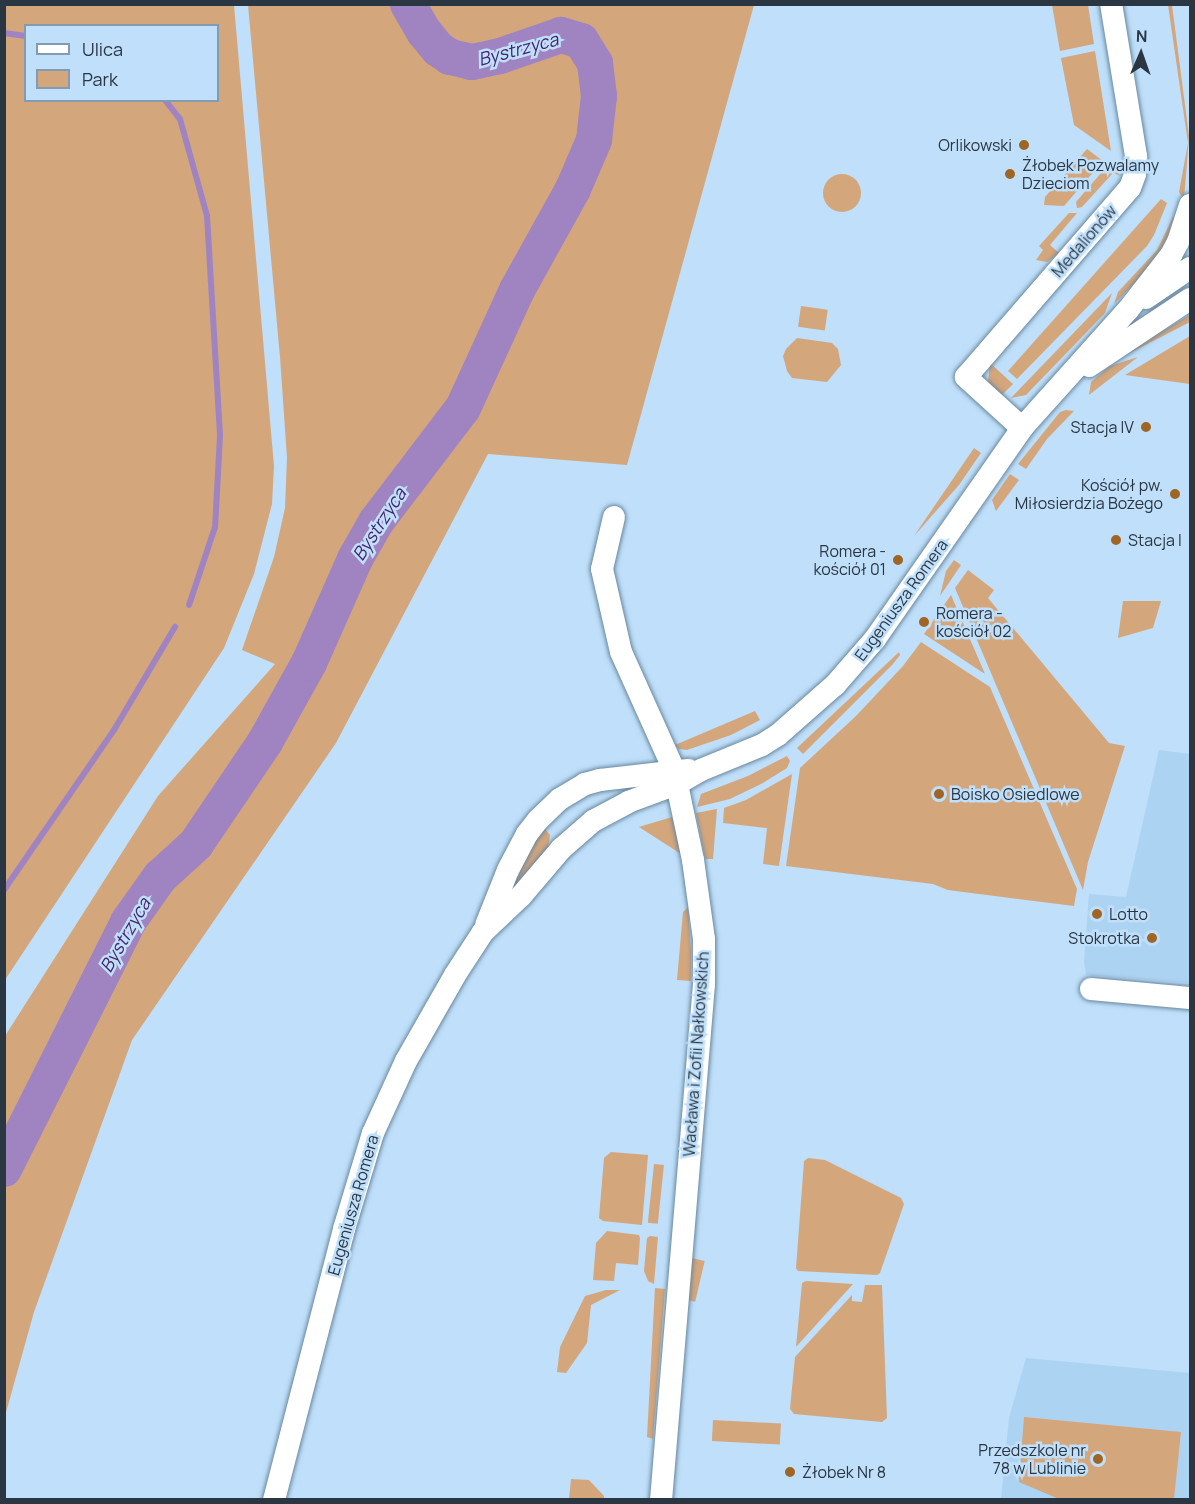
<!DOCTYPE html>
<meta charset="utf-8">
<style>
body{margin:0}
#map{position:relative;width:1195px;height:1504px;overflow:hidden;background:#bfdffa;font-family:Manrope,sans-serif}
div>[style]{position:absolute}
.built>*{inset:0;background:#add3f3}
.green>*{inset:0;background:#d4a67c;transform-origin:0 0}
.round{border-radius:50%}
.stream>*{height:6px;margin:-3px;padding:0 3px;transform-origin:3px;border-radius:3px;background:#9f84c1}
.river>*{height:36px;margin:-18px;padding:0 18px;transform-origin:18px;border-radius:18px;background:#9f84c1}
.roads{filter:drop-shadow(0 0 2px #69879f) drop-shadow(0 0 2px #69879f)}
.minor>*{height:22px;margin:-11px;padding:0 11px;transform-origin:11px;border-radius:11px;background:#fff}
.dots>*{width:16px;height:16px;translate:-50% -50%;box-sizing:border-box;border:3px solid #bfdffa;border-radius:50%}
span{translate:-50% -50%;white-space:nowrap;text-align:center;line-height:1.15;-webkit-text-stroke:5px #bfdffa;paint-order:stroke}
.poi-label{font-size:16px;color:#2a3641}
.right{translate:-100% -50%;text-align:right}
.left{translate:0 -50%;text-align:left}
.street-label{font-size:16px;color:#2a3641}
.water-label{font-size:18px;color:#49236d;font-style:italic}
.frame{position:absolute;inset:0;border:6px solid #2a3641;pointer-events:none}
.legend{position:absolute;left:24px;top:24px;width:195px;height:78px;box-sizing:border-box;background:#bfdffa;border:2px solid #839bb0;margin:0;padding:8px 10px;list-style:none;font-size:18px;color:#2a3641}
.legend li{display:flex;align-items:center;gap:12px;height:30px}
.legend b{width:30px;border:2px solid #839bb0}
.north{position:absolute;left:1111px;top:24px;width:60px;height:60px;-webkit-text-stroke:4px #bfdffa;paint-order:stroke;rotate:2deg;font-size:16px;font-weight:700;line-height:24px;text-align:center;color:#2a3641}
.north::after{content:'';display:block;margin:auto;width:21px;height:27px;background:#2a3641;clip-path:polygon(50% 0,100% 100%,50% 72%,0 100%)}
</style>
<div id="map">
<div class="built">
<div style="clip-path:polygon(1159px 750px,1190px 754px,1190px 983px,1086px 975px,1084px 962px,1089px 894px,1126px 897px)"></div>
<div style="clip-path:polygon(1026px 1358px,1190px 1373px,1190px 1499px,1001px 1500px,1009px 1418px)"></div>
</div>
<div class="green">
<div style="clip-path:polygon(evenodd,5px 4px,234px 5px,274px 466px,272px 504px,254px 574px,224px 648px,5px 980px,5px 4px,26px 26px,218px 26px,218px 100px,26px 100px,26px 26px)"></div>
<div style="clip-path:polygon(248px 5px,754px 5px,627px 465px,488px 454px,336px 743px,132px 1040px,34px 1312px,5px 1416px,5px 1036px,158px 796px,275px 664px,242px 650px,274px 557px,285px 508px,287px 458px,280px 357px)"></div>
<div style="clip-path:polygon(1052px 5px,1088px 5px,1094px 44px,1060px 51px)"></div>
<div style="clip-path:polygon(1168px 5px,1172px 5px,1189px 136px,1184px 200px,1179px 192px,1188px 143px)"></div>
<div style="clip-path:polygon(1095px 51px,1111px 151px,1074px 125px,1061px 58px)"></div>
<div style="clip-path:polygon(1087px 149px,1103px 161px,1064px 206px,1044px 205px,1045px 197px)"></div>
<div style="clip-path:polygon(1108px 165px,1121px 176px,1113px 173px,1082px 207px,1077px 208px,1076px 202px)"></div>
<div class="round" style="left:823px;top:174px;width:38px;height:38px"></div>
<div style="clip-path:polygon(1161px 199px,1167px 203px,1154px 235px,1147px 246px,1017px 379px,1008px 371px)"></div>
<div style="clip-path:polygon(1069px 213px,1077px 213px,1050px 245px,1059px 253px,1047px 262px,1036px 260px,1043px 250px,1039px 246px)"></div>
<div style="clip-path:polygon(1173px 217px,1179px 219px,1174px 233px,1151px 266px,1114px 304px,1118px 292px,1157px 250px)"></div>
<div style="clip-path:polygon(1112px 293px,1105px 313px,1026px 395px,1011px 398px)"></div>
<div style="left:801px;top:306px;width:27px;height:21px;rotate:8deg"></div>
<div style="clip-path:polygon(1190px 315px,1190px 322px,1126px 355px,1144px 342px)"></div>
<div style="clip-path:polygon(1190px 336px,1190px 384px,1125px 375px)"></div>
<div style="clip-path:polygon(797px 338px,832px 343px,838px 349px,841px 365px,827px 382px,792px 378px,787px 371px,783px 356px,786px 349px)"></div>
<div style="clip-path:polygon(1138px 357px,1089px 395px,1091px 382px,1110px 366px)"></div>
<div style="clip-path:polygon(990px 363px,1013px 384px,1001px 396px,988px 382px)"></div>
<div style="clip-path:polygon(1066px 410px,1074px 411px,1047px 439px,1026px 469px,1018px 464px,1060px 412px)"></div>
<div style="clip-path:polygon(974px 448px,981px 453px,959px 485px,914px 536px)"></div>
<div style="clip-path:polygon(1010px 474px,1019px 480px,996px 511px,992px 500px)"></div>
<div style="clip-path:polygon(954px 560px,961px 565px,940px 596px,946px 571px)"></div>
<div style="clip-path:polygon(968px 570px,994px 590px,988px 598px,1109px 743px,1125px 746px,1088px 862px,1083px 890px,955px 588px)"></div>
<div style="clip-path:polygon(951px 595px,985px 674px,924px 634px)"></div>
<div style="clip-path:polygon(1123px 601px,1161px 601px,1153px 628px,1118px 638px)"></div>
<div style="clip-path:polygon(921px 642px,990px 687px,1077px 889px,1074px 906px,948px 890px,933px 884px,786px 866px,800px 768px,856px 716px,903px 666px)"></div>
<div style="clip-path:polygon(899px 652px,900px 655px,893px 664px,803px 754px,797px 748px)"></div>
<div style="clip-path:polygon(755px 711px,760px 720px,731px 735px,687px 750px,679px 749px,675px 745px)"></div>
<div style="clip-path:polygon(787px 756px,790px 761px,787px 768px,761px 784px,730px 799px,697px 807px,701px 794px,748px 776px)"></div>
<div style="clip-path:polygon(792px 774px,779px 866px,763px 864px,767px 828px,723px 823px,724px 808px,746px 800px)"></div>
<div style="clip-path:polygon(717px 809px,713px 859px,705px 859px,696px 813px)"></div>
<div style="clip-path:polygon(672px 817px,676px 827px,681px 854px,639px 827px)"></div>
<div style="clip-path:polygon(544px 828px,550px 835px,548px 848px,507px 896px,536px 836px)"></div>
<div style="clip-path:polygon(688px 907px,691px 951px,691px 981px,677px 980px,683px 912px)"></div>
<div style="clip-path:polygon(611px 1152px,648px 1155px,642px 1225px,603px 1221px,599px 1218px,604px 1158px)"></div>
<div style="clip-path:polygon(808px 1158px,825px 1160px,901px 1198px,904px 1204px,880px 1273px,877px 1275px,798px 1271px,796px 1268px,804px 1161px)"></div>
<div style="left:654px;top:1164px;width:10px;height:59px;rotate:6deg"></div>
<div style="clip-path:polygon(607px 1231px,639px 1235px,640px 1238px,638px 1265px,616px 1263px,614px 1281px,593px 1280px,596px 1243px)"></div>
<div style="clip-path:polygon(650px 1236px,658px 1237px,654px 1284px,648px 1281px,644px 1271px,647px 1238px)"></div>
<div style="left:692px;top:1258px;width:13px;height:42px;rotate:13deg"></div>
<div style="clip-path:polygon(806px 1281px,853px 1284px,796px 1347px,802px 1283px)"></div>
<div style="clip-path:polygon(865px 1285px,882px 1285px,887px 1418px,882px 1422px,794px 1414px,790px 1409px,795px 1357px,852px 1295px,852px 1301px,862px 1302px)"></div>
<div style="clip-path:polygon(655px 1288px,665px 1289px,653px 1439px,647px 1437px)"></div>
<div style="clip-path:polygon(606px 1290px,620px 1290px,591px 1305px,587px 1343px,566px 1373px,557px 1372px,560px 1347px,585px 1296px)"></div>
<div style="clip-path:polygon(1024px 1417px,1181px 1432px,1174px 1499px,1059px 1499px,1019px 1482px)"></div>
<div style="left:713px;top:1420px;width:68px;height:21px;rotate:3deg"></div>
<div style="clip-path:polygon(571px 1479px,589px 1480px,604px 1496px,604px 1499px,569px 1499px)"></div>
</div>
<div class="stream">
<div style="left:4px;top:33px;width:22px;rotate:8deg"></div>
<div style="left:165px;top:100px;width:24px;rotate:52deg"></div>
<div style="left:180px;top:119px;width:101px;rotate:74.4deg"></div>
<div style="left:207px;top:216px;width:220px;rotate:86.6deg"></div>
<div style="left:220px;top:436px;width:91px;rotate:93.1deg"></div>
<div style="left:215px;top:527px;width:82px;rotate:108.4deg"></div>
<div style="left:4px;top:890px;width:194px;rotate:-55.5deg"></div>
<div style="left:114px;top:730px;width:120px;rotate:-59.4deg"></div>
</div>
<div class="river">
<div style="left:4px;top:1169px;width:276px;rotate:-63.3deg"></div>
<div style="left:128px;top:922px;width:55px;rotate:-54.6deg"></div>
<div style="left:160px;top:877px;width:49px;rotate:-42.5deg"></div>
<div style="left:196px;top:844px;width:123px;rotate:-55.9deg"></div>
<div style="left:265px;top:742px;width:90px;rotate:-60.9deg"></div>
<div style="left:309px;top:663px;width:114px;rotate:-66.1deg"></div>
<div style="left:355px;top:559px;width:43px;rotate:-60.4deg"></div>
<div style="left:376px;top:522px;width:143px;rotate:-52.7deg"></div>
<div style="left:463px;top:408px;width:130px;rotate:-65.4deg"></div>
<div style="left:517px;top:290px;width:115px;rotate:-61deg"></div>
<div style="left:573px;top:189px;width:53px;rotate:-66.8deg"></div>
<div style="left:594px;top:140px;width:44px;rotate:-83.5deg"></div>
<div style="left:599px;top:96px;width:33px;rotate:-97deg"></div>
<div style="left:595px;top:63px;width:26px;rotate:-122deg"></div>
<div style="left:581px;top:41px;width:21px;rotate:-163deg"></div>
<div style="left:561px;top:35px;width:65px;rotate:161deg"></div>
<div style="left:500px;top:56px;width:29px;rotate:168deg"></div>
<div style="left:472px;top:62px;width:23px;rotate:-167deg"></div>
<div style="left:450px;top:57px;width:14px;rotate:-146deg"></div>
<div style="left:438px;top:49px;width:22px;rotate:-129deg"></div>
<div style="left:424px;top:32px;width:32px;rotate:-120deg"></div>
</div>
<div class="roads">
<div class="minor">
<div style="left:1146px;top:298px;width:53px;rotate:-34.3deg"></div>
<div style="left:1089px;top:366px;width:121px;rotate:-33.6deg"></div>
<div style="left:1022px;top:428px;width:76px;rotate:-137.7deg"></div>
<div style="left:966px;top:377px;width:250px;rotate:-49.1deg"></div>
<div style="left:1130px;top:188px;width:15px;rotate:-70deg"></div>
<div style="left:1135px;top:174px;width:18px;rotate:-87deg"></div>
<div style="left:1136px;top:156px;width:154px;rotate:-99.3deg"></div>
<div style="left:614px;top:517px;width:53px;rotate:103deg"></div>
<div style="left:602px;top:569px;width:85px;rotate:77.1deg"></div>
<div style="left:621px;top:652px;width:129px;rotate:65.8deg"></div>
<div style="left:674px;top:770px;width:92px;rotate:78.1deg"></div>
<div style="left:693px;top:860px;width:80px;rotate:82.1deg"></div>
<div style="left:704px;top:939px;width:45px;rotate:90deg"></div>
<div style="left:704px;top:984px;width:518px;rotate:94.76deg"></div>
<div style="left:486px;top:925px;width:59px;rotate:-68.2deg"></div>
<div style="left:508px;top:870px;width:41px;rotate:-62.2deg"></div>
<div style="left:527px;top:834px;width:18px;rotate:-52deg"></div>
<div style="left:538px;top:820px;width:30px;rotate:-44deg"></div>
<div style="left:560px;top:799px;width:29px;rotate:-31deg"></div>
<div style="left:585px;top:784px;width:16px;rotate:-15deg"></div>
<div style="left:600px;top:780px;width:89px;rotate:-6.5deg"></div>
<div style="left:1091px;top:989px;width:99px;rotate:5.2deg"></div>
<div style="left:274px;top:1500px;width:280px;rotate:-75.5deg"></div>
<div style="left:344px;top:1229px;width:100px;rotate:-73.2deg"></div>
<div style="left:373px;top:1133px;width:79px;rotate:-65.4deg"></div>
<div style="left:406px;top:1061px;width:99px;rotate:-60.3deg"></div>
<div style="left:455px;top:975px;width:51px;rotate:-56.9deg"></div>
<div style="left:483px;top:932px;width:52px;rotate:-43.5deg"></div>
<div style="left:521px;top:896px;width:62px;rotate:-49.6deg"></div>
<div style="left:561px;top:849px;width:43px;rotate:-41.2deg"></div>
<div style="left:593px;top:821px;width:40px;rotate:-28deg"></div>
<div style="left:628px;top:802px;width:52px;rotate:-20.2deg"></div>
<div style="left:677px;top:784px;width:28px;rotate:-30deg"></div>
<div style="left:701px;top:770px;width:66px;rotate:-22.3deg"></div>
<div style="left:762px;top:745px;width:19px;rotate:-32deg"></div>
<div style="left:778px;top:735px;width:76px;rotate:-41.3deg"></div>
<div style="left:835px;top:685px;width:61px;rotate:-49deg"></div>
<div style="left:875px;top:639px;width:257px;rotate:-55.1deg"></div>
<div style="left:1022px;top:428px;width:159px;rotate:-48.1deg"></div>
<div style="left:1128px;top:310px;width:70px;rotate:-52deg"></div>
<div style="left:1171px;top:255px;width:15px;rotate:-62deg"></div>
<div style="left:1178px;top:242px;width:39px;rotate:-72deg"></div>
</div>
</div>
<div class="dots">
<div style="left:1024px;top:145px;background:#9f6525"></div>
<div style="left:1010px;top:174px;background:#9f6525"></div>
<div style="left:1146px;top:427px;background:#9f6525"></div>
<div style="left:1175px;top:494px;background:#9f6525"></div>
<div style="left:1116px;top:540px;background:#9f6525"></div>
<div style="left:898px;top:560px;background:#9f6525"></div>
<div style="left:924px;top:622px;background:#9f6525"></div>
<div style="left:939px;top:794px;background:#9f6525"></div>
<div style="left:1097px;top:914px;background:#9f6525"></div>
<div style="left:1152px;top:938px;background:#9f6525"></div>
<div style="left:1098px;top:1459px;background:#9f6525"></div>
<div style="left:790px;top:1472px;background:#9f6525"></div>
</div>
<div class="poi-label">
<span class="right" style="left:1012px;top:145px">Orlikowski</span>
<span class="left" style="left:1022px;top:174px">Żłobek Pozwalamy<br>Dzieciom</span>
<span class="right" style="left:1134px;top:427px">Stacja IV</span>
<span class="right" style="left:1163px;top:494px">Kościół pw.<br>Miłosierdzia Bożego</span>
<span class="left" style="left:1128px;top:540px">Stacja I</span>
<span class="right" style="left:886px;top:560px">Romera -<br>kościół 01</span>
<span class="left" style="left:936px;top:622px">Romera -<br>kościół 02</span>
<span class="left" style="left:951px;top:794px">Boisko Osiedlowe</span>
<span class="left" style="left:1109px;top:914px">Lotto</span>
<span class="right" style="left:1140px;top:938px">Stokrotka</span>
<span class="right" style="left:1086px;top:1459px">Przedszkole nr<br>78 w Lublinie</span>
<span class="left" style="left:802px;top:1472px">Żłobek Nr 8</span>
</div>
<div class="street-label">
<span style="left:1084px;top:241px;rotate:-49deg">Medalionów</span>
<span style="left:901px;top:600px;rotate:-54deg">Eugeniusza Romera</span>
<span style="left:696px;top:1054px;rotate:-86deg">Wacława i Zofii Nałkowskich</span>
<span style="left:353px;top:1205px;rotate:-74deg">Eugeniusza Romera</span>
</div>
<div class="water-label">
<span style="left:518px;top:49px;rotate:-15deg">Bystrzyca</span>
<span style="left:379px;top:524px;rotate:-57deg">Bystrzyca</span>
<span style="left:125px;top:935px;rotate:-60deg">Bystrzyca</span>
</div>
<div class="frame"></div>
<ul class="legend">
<li><b style="height:8px;background:#fff"></b>Ulica</li>
<li><b style="height:16px;background:#d4a67c"></b>Park</li>
</ul>
<div class="north">N</div>
</div>
